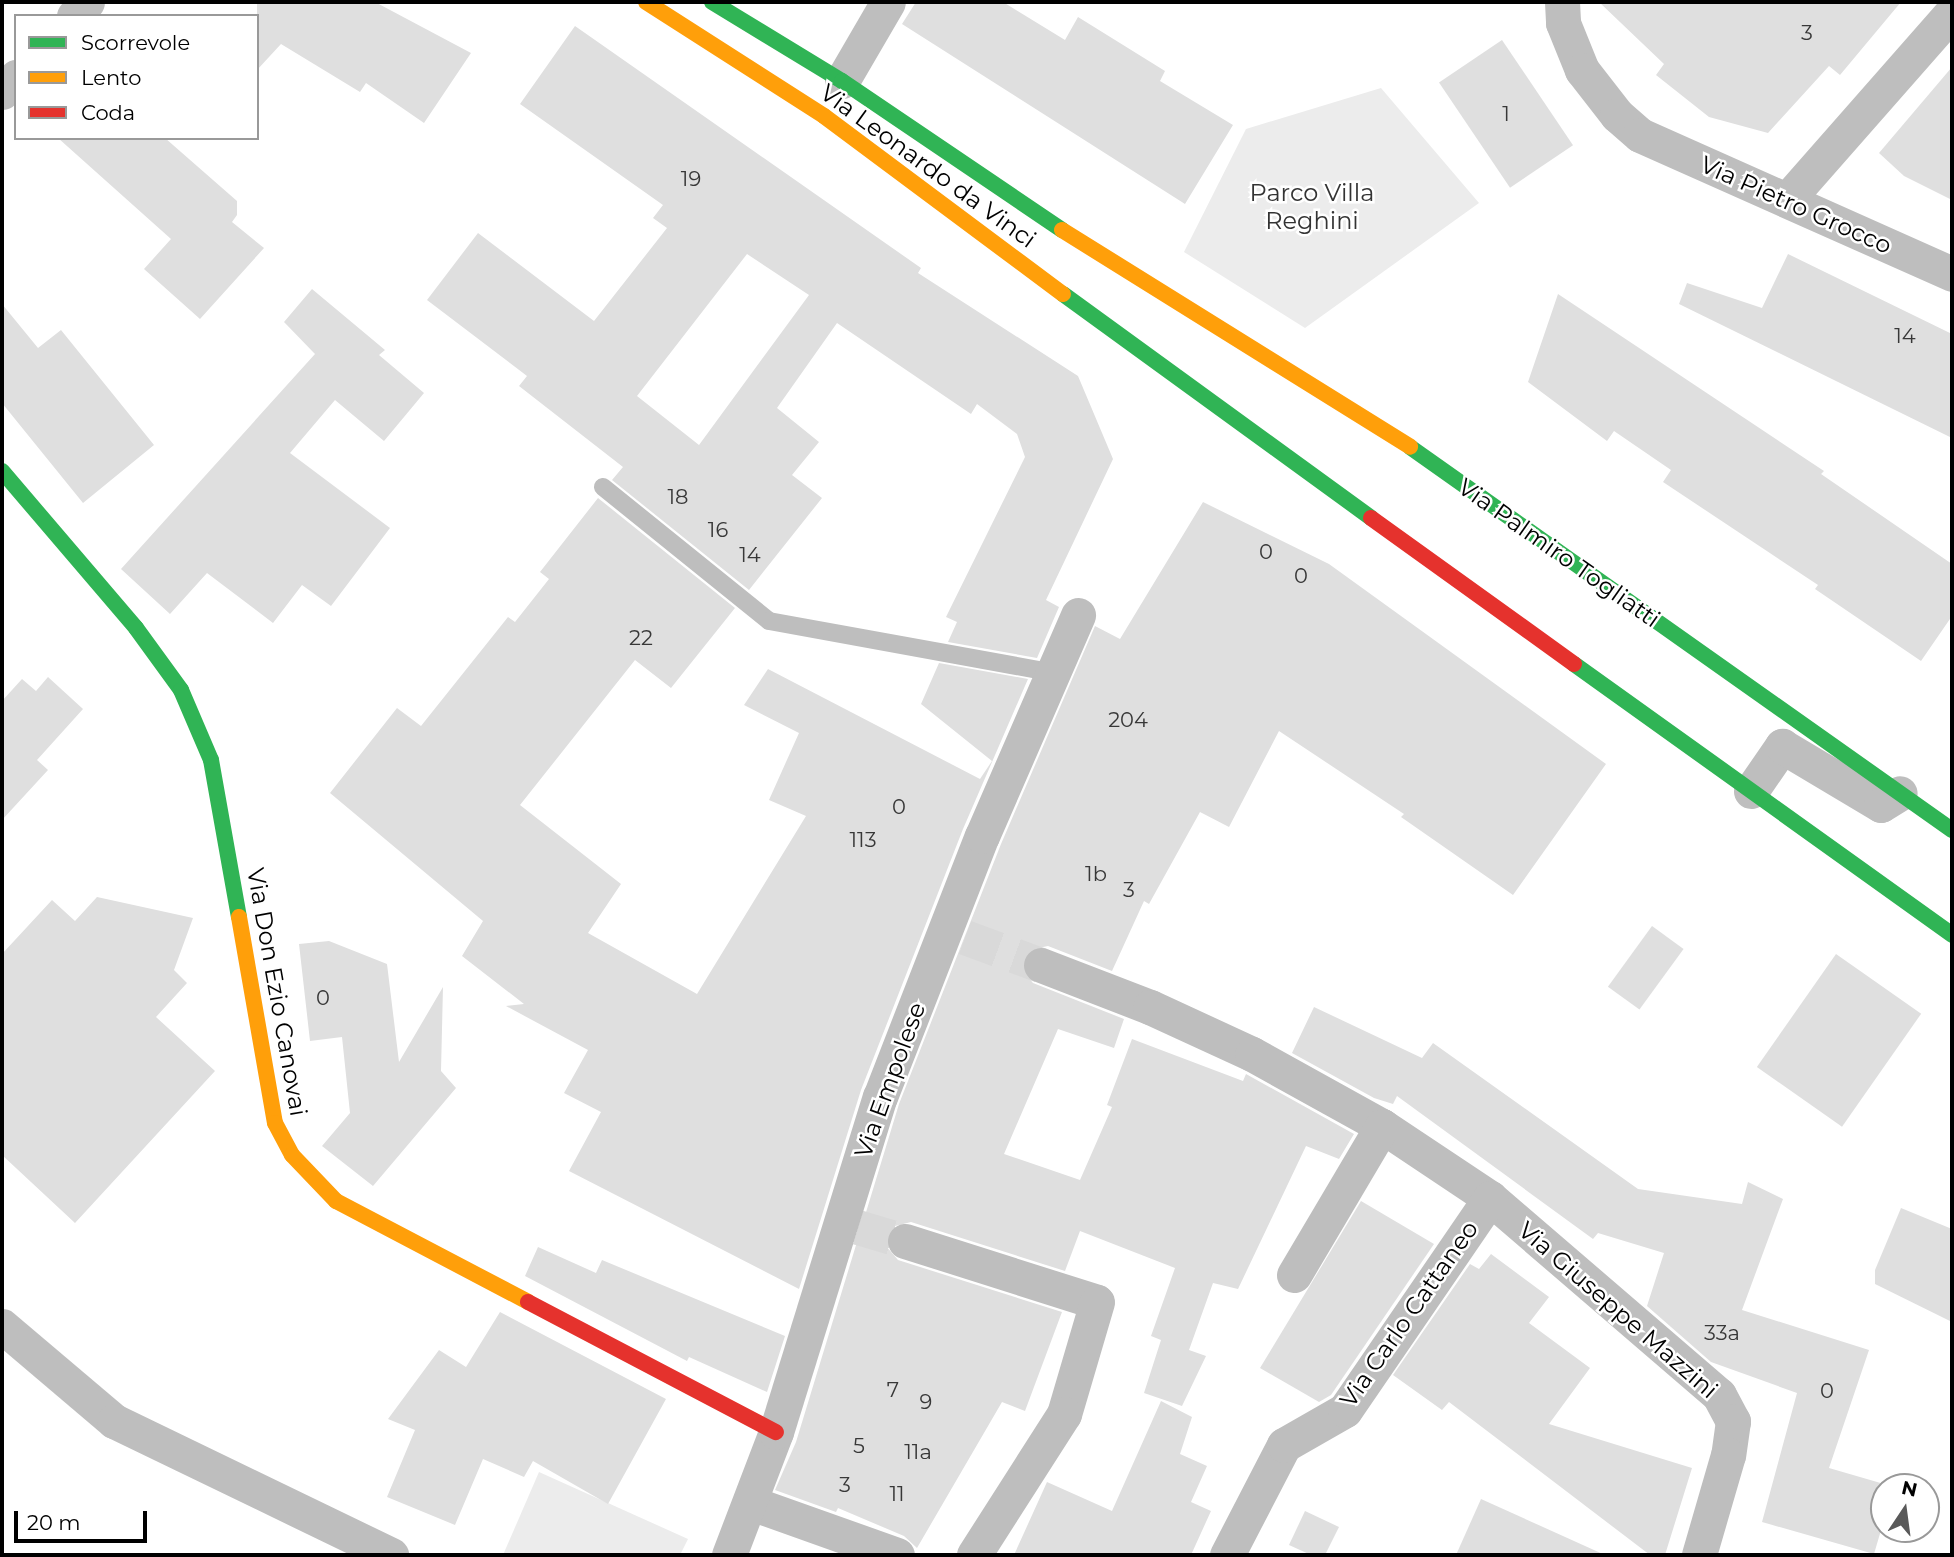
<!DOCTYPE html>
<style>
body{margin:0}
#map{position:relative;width:1954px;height:1557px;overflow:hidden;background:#fff;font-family:Montserrat,sans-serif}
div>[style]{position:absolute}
.green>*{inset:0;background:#ececec}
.building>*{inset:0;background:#dfdfdf;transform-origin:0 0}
.street-tunnel>*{height:35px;margin-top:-17.5px;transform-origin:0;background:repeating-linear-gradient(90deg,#d9d9d9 0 35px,transparent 0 53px)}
.lane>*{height:18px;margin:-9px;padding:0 9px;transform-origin:9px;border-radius:9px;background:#bebebe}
.street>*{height:35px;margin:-17.5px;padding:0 17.5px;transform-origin:17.5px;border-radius:17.5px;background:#bebebe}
.fast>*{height:16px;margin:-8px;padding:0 8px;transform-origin:8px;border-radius:8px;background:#30b455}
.slow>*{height:16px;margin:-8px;padding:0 8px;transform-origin:8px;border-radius:8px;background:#ff9f0a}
.jam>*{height:16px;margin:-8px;padding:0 8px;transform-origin:8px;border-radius:8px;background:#e5322d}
span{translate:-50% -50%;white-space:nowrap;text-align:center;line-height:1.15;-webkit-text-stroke:5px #fff;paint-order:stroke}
.number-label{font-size:21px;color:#383838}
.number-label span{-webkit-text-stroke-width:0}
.street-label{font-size:24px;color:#000}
.park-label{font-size:24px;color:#333}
.frame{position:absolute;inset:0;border:4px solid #000;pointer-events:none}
.legend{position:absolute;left:14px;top:14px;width:245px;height:126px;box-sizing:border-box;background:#fff;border:2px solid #999;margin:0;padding:9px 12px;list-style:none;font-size:21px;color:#000}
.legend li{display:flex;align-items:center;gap:14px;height:35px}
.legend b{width:35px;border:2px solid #999}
.north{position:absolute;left:1870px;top:1473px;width:70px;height:70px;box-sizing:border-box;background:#fff;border:2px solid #999;border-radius:50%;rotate:13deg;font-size:19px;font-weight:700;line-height:28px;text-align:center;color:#000}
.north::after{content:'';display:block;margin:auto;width:24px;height:32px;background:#595959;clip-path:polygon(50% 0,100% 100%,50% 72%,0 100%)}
.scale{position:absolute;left:14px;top:1511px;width:133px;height:32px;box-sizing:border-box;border:4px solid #000;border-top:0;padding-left:9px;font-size:21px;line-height:24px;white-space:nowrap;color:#000;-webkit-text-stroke:5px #fff;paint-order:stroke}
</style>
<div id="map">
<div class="green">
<div style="clip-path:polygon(1381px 88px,1479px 203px,1305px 328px,1184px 252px,1246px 129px)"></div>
<div style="clip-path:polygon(539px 1472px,688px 1539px,680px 1555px,503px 1555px)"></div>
</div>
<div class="building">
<div style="clip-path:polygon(257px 2px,375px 2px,471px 53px,424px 123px,366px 83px,360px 92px,281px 44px,257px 70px)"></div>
<div style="clip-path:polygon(916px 2px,1003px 2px,1065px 40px,1078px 17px,1165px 71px,1160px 81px,1233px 125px,1185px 204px,902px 24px)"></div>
<div style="clip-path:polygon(1599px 2px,1901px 2px,1840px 75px,1829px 66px,1768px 133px,1709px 117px,1656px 75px,1664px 64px)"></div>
<div style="clip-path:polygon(evenodd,575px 26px,921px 268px,918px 273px,1078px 376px,1113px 459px,1046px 600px,1059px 607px,1037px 658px,948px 642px,957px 622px,946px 617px,1025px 457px,1017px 434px,977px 404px,971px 414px,837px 323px,777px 408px,819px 442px,792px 475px,822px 498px,749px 590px,612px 480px,623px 467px,519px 386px,527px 376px,427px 300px,478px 233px,594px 321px,667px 228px,653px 218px,663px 205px,520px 104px,575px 26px,747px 254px,809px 295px,699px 445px,637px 396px,747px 254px)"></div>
<div style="left:1502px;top:40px;width:127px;height:76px;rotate:56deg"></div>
<div style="clip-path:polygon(1952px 67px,1952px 200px,1904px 176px,1879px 153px)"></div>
<div style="clip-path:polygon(58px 138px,165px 138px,237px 201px,237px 215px,232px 222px,264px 248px,200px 319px,144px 269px,171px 239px)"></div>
<div style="clip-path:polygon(1788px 254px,1952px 334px,1952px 438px,1679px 304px,1687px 283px,1762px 308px)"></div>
<div style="clip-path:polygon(312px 289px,385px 350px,379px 355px,424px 393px,384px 441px,335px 400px,290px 453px,390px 528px,331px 606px,302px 585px,273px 623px,207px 573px,170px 614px,121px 569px,315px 354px,284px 322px)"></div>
<div style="clip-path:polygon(1558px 294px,1824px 471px,1821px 474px,1952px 564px,1952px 616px,1921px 661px,1815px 589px,1818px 585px,1663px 482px,1671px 470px,1614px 431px,1607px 441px,1528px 382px)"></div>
<div style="clip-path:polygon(2px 304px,38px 348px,61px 330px,154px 445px,83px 503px,2px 403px)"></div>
<div style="clip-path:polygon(598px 498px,735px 608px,671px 688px,635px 660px,520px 805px,621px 884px,588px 933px,697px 994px,806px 816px,769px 800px,799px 733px,744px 705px,768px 669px,980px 779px,992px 761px,921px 704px,939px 663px,1028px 679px,963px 829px,861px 1090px,799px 1289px,569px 1171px,601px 1112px,564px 1093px,588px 1050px,506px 1006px,524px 1004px,462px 956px,483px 921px,330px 793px,397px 708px,421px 726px,508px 617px,515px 622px,549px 579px,540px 572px)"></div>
<div style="clip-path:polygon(1203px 502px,1329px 564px,1606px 764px,1513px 895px,1401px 817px,1404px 814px,1279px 731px,1229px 827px,1200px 812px,1149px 904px,1144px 901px,1112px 971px,1048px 946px,1028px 950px,1021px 969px,1033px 983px,1124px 1019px,1114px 1048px,1058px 1029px,1004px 1154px,1080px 1180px,1112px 1107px,1107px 1105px,1132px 1039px,1243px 1081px,1246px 1074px,1354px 1134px,1339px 1159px,1306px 1146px,1238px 1289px,1213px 1283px,1189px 1350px,1206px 1356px,1182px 1406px,1144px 1393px,1161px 1340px,1151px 1336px,1175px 1268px,1080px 1231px,1065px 1271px,911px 1222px,891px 1227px,886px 1246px,898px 1260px,1062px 1312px,1025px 1411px,1002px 1402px,917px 1548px,904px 1536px,838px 1508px,836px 1512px,775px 1490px,796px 1442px,899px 1104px,1001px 844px,1095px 626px,1120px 639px)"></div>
<div style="clip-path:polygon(48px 677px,83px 709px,37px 760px,48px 770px,2px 820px,2px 701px,22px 679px,36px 691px)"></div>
<div style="clip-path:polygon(97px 897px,193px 918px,174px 970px,187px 983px,156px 1017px,215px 1071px,75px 1223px,2px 1155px,2px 954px,52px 900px,75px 921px)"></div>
<div style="left:1652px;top:926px;width:39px;height:75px;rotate:36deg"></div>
<div style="clip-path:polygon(329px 941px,387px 964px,399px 1062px,443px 987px,441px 1071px,456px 1088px,373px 1186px,322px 1146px,350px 1113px,342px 1037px,310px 1041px,299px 944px)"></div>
<div style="left:1836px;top:954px;width:104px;height:138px;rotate:35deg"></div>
<div style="clip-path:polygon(1314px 1007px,1422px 1058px,1433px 1043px,1638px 1189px,1742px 1204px,1748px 1182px,1783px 1199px,1742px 1310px,1869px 1350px,1829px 1468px,1884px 1484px,1884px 1520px,1874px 1554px,1762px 1522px,1797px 1393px,1711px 1362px,1647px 1306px,1664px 1253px,1598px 1233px,1593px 1239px,1397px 1096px,1393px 1104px,1374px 1098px,1292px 1053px)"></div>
<div style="clip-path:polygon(1361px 1201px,1434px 1244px,1331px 1395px,1319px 1402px,1260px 1368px)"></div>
<div style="clip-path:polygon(1901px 1208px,1952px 1229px,1952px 1322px,1875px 1284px,1875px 1270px)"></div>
<div style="clip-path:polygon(538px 1247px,596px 1273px,602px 1260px,785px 1336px,767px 1392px,689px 1357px,687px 1361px,525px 1276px)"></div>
<div style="clip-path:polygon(1491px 1254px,1549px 1297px,1529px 1323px,1590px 1368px,1549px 1424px,1692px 1468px,1665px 1555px,1650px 1555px,1449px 1402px,1442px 1410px,1393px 1375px,1470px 1264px,1479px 1269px)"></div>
<div style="clip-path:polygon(500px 1312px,666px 1399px,608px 1504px,533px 1461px,524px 1477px,483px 1459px,455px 1525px,387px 1497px,415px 1430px,388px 1419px,439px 1350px,466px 1367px)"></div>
<div style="clip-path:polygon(1161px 1401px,1192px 1417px,1180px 1454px,1207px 1466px,1191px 1502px,1211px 1511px,1191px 1555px,1014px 1555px,1047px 1482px,1112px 1511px)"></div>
<div style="clip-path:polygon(1481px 1499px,1605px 1555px,1456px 1555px)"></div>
<div style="clip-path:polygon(1305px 1511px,1339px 1527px,1325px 1555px,1311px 1555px,1289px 1545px)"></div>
</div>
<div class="street-tunnel">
<div style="left:965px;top:937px;width:81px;rotate:20.2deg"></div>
<div style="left:858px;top:1227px;width:49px;rotate:16.6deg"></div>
</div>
<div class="lane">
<div style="left:603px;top:487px;width:213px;rotate:38.9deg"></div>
<div style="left:769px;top:621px;width:287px;rotate:10.3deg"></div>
</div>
<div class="street">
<div style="left:1562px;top:2px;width:21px;rotate:87deg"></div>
<div style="left:1563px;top:23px;width:51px;rotate:68deg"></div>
<div style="left:1582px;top:70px;width:57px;rotate:52.1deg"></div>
<div style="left:1617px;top:115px;width:30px;rotate:41deg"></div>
<div style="left:1640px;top:135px;width:342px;rotate:24deg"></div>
<div style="left:74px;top:16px;width:19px;rotate:-47deg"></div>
<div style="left:842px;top:81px;width:91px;rotate:-59.8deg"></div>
<div style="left:2px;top:92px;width:21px;rotate:-47deg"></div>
<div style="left:1787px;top:200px;width:250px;rotate:-48.7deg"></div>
<div style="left:1751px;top:791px;width:55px;rotate:-55.4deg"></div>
<div style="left:1782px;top:746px;width:115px;rotate:30.8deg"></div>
<div style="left:1881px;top:805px;width:22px;rotate:-32deg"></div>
<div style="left:1041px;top:965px;width:117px;rotate:21.1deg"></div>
<div style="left:1150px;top:1007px;width:112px;rotate:24.7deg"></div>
<div style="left:1252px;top:1054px;width:149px;rotate:29deg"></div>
<div style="left:1382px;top:1126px;width:130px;rotate:33.7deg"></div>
<div style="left:1490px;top:1198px;width:302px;rotate:40.7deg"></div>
<div style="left:1719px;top:1395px;width:30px;rotate:62deg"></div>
<div style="left:1733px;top:1421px;width:34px;rotate:98deg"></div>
<div style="left:1728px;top:1455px;width:104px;rotate:106.2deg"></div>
<div style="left:905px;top:1241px;width:201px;rotate:17.6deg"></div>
<div style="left:1097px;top:1302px;width:117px;rotate:106.4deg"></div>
<div style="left:1064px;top:1414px;width:167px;rotate:122.6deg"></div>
<div style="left:1294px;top:1275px;width:173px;rotate:-59.4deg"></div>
<div style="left:2px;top:1326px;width:147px;rotate:40.3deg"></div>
<div style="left:114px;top:1421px;width:308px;rotate:25.8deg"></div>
<div style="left:751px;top:1503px;width:155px;rotate:19.6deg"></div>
<div style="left:729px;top:1555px;width:132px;rotate:-69.1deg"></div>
<div style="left:776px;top:1432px;width:351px;rotate:-72.8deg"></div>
<div style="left:880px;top:1097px;width:280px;rotate:-68.7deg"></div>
<div style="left:982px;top:836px;width:241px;rotate:-66.5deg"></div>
<div style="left:1227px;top:1555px;width:124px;rotate:-62.6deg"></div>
<div style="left:1284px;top:1445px;width:70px;rotate:-29.8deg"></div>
<div style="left:1345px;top:1410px;width:257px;rotate:-55.6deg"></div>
</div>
<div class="fast">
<div style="left:712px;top:2px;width:152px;rotate:31.3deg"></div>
<div style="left:842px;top:81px;width:266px;rotate:34.1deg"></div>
<div style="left:1063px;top:294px;width:381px;rotate:36deg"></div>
<div style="left:1410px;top:447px;width:664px;rotate:35.25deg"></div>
<div style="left:2px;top:471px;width:206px;rotate:49.5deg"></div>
<div style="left:136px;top:628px;width:77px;rotate:54deg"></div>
<div style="left:181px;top:690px;width:76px;rotate:66.8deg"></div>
<div style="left:211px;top:760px;width:159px;rotate:79.9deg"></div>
<div style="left:1574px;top:664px;width:465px;rotate:35.6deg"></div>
</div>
<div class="slow">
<div style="left:646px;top:2px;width:211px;rotate:32.6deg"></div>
<div style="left:824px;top:116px;width:298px;rotate:36.7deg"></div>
<div style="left:1062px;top:230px;width:410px;rotate:31.9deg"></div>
<div style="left:239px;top:917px;width:209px;rotate:80.1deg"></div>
<div style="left:275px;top:1123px;width:36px;rotate:62deg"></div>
<div style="left:292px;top:1155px;width:64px;rotate:46.3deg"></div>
<div style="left:336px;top:1201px;width:217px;rotate:27.7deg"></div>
</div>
<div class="jam">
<div style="left:1371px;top:518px;width:250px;rotate:35.7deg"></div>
<div style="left:528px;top:1302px;width:280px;rotate:27.7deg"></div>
</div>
<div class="number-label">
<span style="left:1807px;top:33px">3</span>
<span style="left:1506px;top:114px">1</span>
<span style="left:691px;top:179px">19</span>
<span style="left:1905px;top:336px">14</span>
<span style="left:678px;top:497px">18</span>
<span style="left:718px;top:530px">16</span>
<span style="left:1266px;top:552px">0</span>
<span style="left:750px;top:555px">14</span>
<span style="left:1301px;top:576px">0</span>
<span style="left:641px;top:638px">22</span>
<span style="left:1128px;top:720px">204</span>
<span style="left:899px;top:807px">0</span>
<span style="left:863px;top:840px">113</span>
<span style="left:1096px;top:874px">1b</span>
<span style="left:1129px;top:890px">3</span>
<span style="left:323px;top:998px">0</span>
<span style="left:1722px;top:1333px">33a</span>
<span style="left:893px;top:1390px">7</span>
<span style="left:1827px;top:1391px">0</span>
<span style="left:926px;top:1402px">9</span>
<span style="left:859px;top:1446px">5</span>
<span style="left:918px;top:1452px">11a</span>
<span style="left:845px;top:1485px">3</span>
<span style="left:897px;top:1494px">11</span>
</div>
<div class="street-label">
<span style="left:928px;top:166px;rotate:36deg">Via Leonardo da Vinci</span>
<span style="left:1796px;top:205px;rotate:24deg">Via Pietro Grocco</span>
<span style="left:1559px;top:553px;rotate:35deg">Via Palmiro Togliatti</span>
<span style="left:277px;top:992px;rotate:80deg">Via Don Ezio Canovai</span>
<span style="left:890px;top:1080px;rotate:-70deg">Via Empolese</span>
<span style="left:1618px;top:1310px;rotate:41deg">Via Giuseppe Mazzini</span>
<span style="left:1409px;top:1314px;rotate:-55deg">Via Carlo Cattaneo</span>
</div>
<div class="park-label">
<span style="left:1312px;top:207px">Parco Villa<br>Reghini</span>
</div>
<div class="frame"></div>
<ul class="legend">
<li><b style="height:9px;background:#30b455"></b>Scorrevole</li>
<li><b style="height:9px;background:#ff9f0a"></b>Lento</li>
<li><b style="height:9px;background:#e5322d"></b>Coda</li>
</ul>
<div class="north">N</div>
<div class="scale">20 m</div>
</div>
